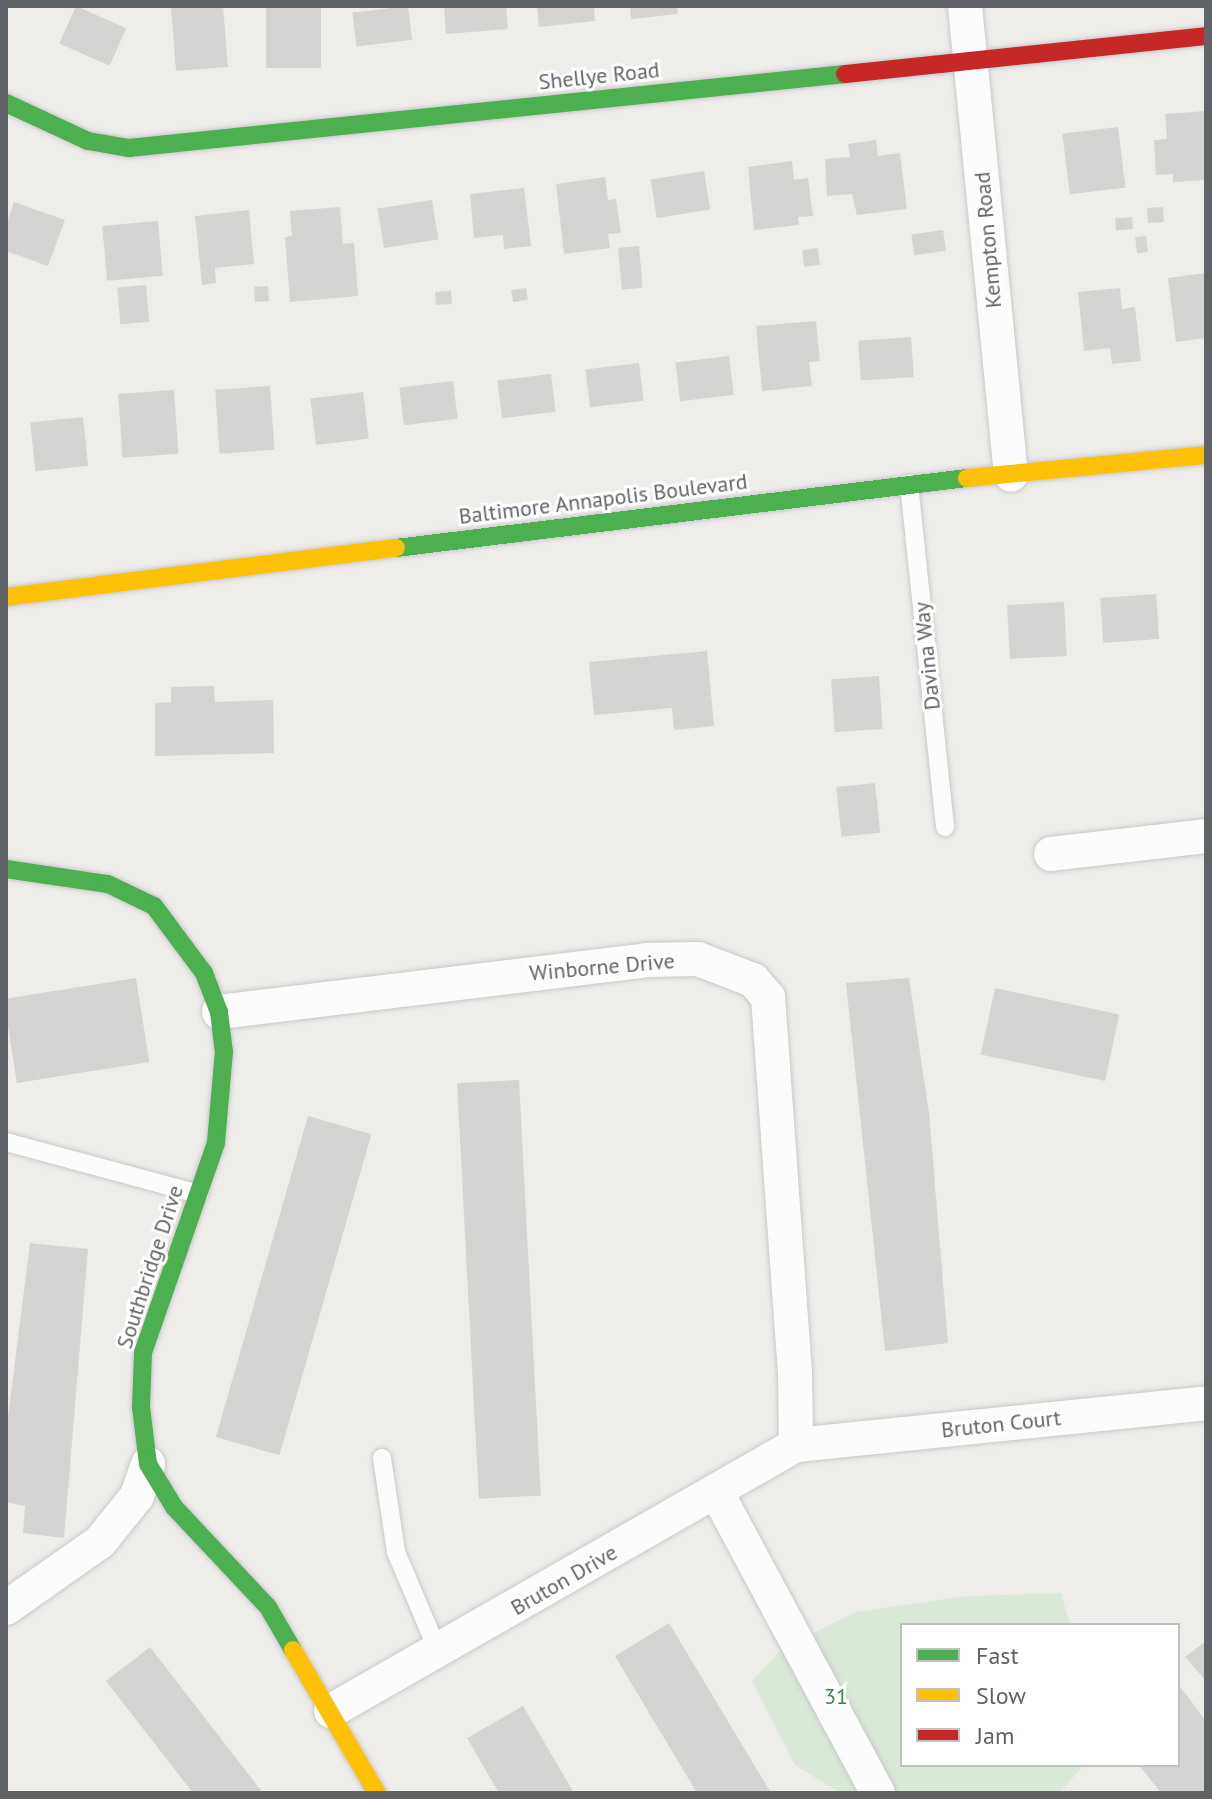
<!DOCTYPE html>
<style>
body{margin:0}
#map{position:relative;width:1212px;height:1799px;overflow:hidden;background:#eeedea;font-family:"PT Sans",sans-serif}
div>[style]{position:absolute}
.green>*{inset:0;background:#d9e8d7}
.building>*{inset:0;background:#d5d4d3;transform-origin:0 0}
.roads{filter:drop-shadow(0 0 2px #c9c9c9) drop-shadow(0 0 2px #c9c9c9)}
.lane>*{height:18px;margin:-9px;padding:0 9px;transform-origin:9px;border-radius:9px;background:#fcfcfc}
.street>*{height:34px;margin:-17px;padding:0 17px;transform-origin:17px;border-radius:17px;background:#fcfcfc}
.fast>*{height:18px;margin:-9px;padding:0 9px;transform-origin:9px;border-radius:9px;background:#4caf50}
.slow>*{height:18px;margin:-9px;padding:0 9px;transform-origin:9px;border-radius:9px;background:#ffc107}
.jam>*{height:18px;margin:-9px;padding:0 9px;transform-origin:9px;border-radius:9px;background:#c62828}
span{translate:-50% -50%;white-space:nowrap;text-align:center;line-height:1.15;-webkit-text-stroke:6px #fff;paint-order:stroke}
.street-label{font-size:22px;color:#606367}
.park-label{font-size:22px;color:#418444}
.frame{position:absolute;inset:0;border:8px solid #606367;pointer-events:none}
.legend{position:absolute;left:900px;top:1623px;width:280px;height:144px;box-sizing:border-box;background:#fff;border:2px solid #bfc1c2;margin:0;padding:10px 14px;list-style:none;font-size:24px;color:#606367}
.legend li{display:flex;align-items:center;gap:16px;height:40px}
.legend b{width:40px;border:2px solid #bfc1c2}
</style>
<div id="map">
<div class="green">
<div style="clip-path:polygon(1061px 1593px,1070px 1625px,902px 1625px,902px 1765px,1084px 1765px,1059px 1793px,840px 1793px,795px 1765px,752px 1681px,783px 1648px,856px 1612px,968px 1596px)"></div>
</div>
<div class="building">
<div style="left:76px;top:6px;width:55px;height:41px;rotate:24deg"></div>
<div style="clip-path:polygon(198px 6px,223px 6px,228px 67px,176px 71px,171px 8px)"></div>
<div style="left:266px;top:6px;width:55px;height:62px"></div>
<div style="left:408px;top:6px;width:34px;height:56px;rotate:83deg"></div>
<div style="clip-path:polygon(444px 6px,506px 6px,508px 29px,446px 34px)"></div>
<div style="clip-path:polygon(537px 6px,594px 6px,595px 21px,539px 27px)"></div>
<div style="clip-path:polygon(630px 6px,677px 6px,678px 14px,631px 19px)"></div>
<div style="clip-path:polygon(1206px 111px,1206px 180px,1173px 182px,1173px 174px,1156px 175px,1154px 140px,1167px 139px,1165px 114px)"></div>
<div style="left:1118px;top:127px;width:61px;height:56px;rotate:83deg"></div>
<div style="clip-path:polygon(876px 140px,878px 156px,900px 153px,907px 209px,857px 215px,852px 194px,827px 196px,825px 159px,850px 157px,848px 144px)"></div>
<div style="clip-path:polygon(792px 161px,794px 180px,808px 178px,813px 216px,798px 217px,799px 225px,754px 230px,748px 167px)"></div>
<div style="left:704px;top:171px;width:39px;height:54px;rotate:81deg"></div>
<div style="clip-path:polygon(605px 177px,608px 200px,616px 199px,621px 233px,608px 234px,610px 248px,564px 254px,556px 184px)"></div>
<div style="clip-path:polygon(524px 188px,531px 246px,504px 249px,503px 235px,474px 238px,470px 194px)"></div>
<div style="left:432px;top:200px;width:40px;height:55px;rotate:81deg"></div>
<div style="clip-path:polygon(14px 202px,65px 220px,48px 266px,6px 251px,6px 226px)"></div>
<div style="clip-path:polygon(340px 207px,343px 244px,354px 243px,358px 296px,290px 302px,285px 237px,292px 236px,290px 211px)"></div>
<div style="left:1163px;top:207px;width:15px;height:16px;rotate:86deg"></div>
<div style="clip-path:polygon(249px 210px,254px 264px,215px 268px,216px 283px,202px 285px,195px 216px)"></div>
<div style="left:1132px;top:217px;width:12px;height:17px;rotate:85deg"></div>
<div style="left:158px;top:221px;width:55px;height:56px;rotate:85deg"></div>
<div style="left:943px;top:230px;width:21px;height:32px;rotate:82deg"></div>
<div style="left:1146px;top:236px;width:16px;height:11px;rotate:83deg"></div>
<div style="left:639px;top:246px;width:42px;height:21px;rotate:85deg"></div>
<div style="left:818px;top:248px;width:17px;height:16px;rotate:83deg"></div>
<div style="clip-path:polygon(1206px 273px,1206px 338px,1176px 342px,1168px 278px)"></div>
<div style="left:146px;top:285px;width:37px;height:29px;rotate:85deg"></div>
<div style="left:268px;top:286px;width:15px;height:14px;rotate:86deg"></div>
<div style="left:526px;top:288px;width:12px;height:15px;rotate:81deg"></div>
<div style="clip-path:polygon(1120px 288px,1122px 309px,1135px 307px,1141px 361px,1112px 364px,1110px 348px,1084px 351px,1078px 292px)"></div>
<div style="left:451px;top:291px;width:13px;height:16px;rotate:86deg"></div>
<div style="clip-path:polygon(816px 321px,820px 361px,809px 362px,812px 386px,762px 391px,756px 326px)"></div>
<div style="left:911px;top:337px;width:40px;height:53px;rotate:86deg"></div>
<div style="left:729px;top:356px;width:39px;height:54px;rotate:83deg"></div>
<div style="left:639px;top:363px;width:38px;height:54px;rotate:83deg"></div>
<div style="left:551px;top:374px;width:38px;height:54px;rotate:83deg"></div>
<div style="left:453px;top:381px;width:38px;height:54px;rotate:83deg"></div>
<div style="left:270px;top:386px;width:64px;height:55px;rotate:86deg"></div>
<div style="left:174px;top:390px;width:64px;height:56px;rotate:86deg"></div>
<div style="left:363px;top:392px;width:47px;height:53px;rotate:83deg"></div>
<div style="left:83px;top:417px;width:49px;height:53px;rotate:84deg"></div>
<div style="left:1156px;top:594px;width:45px;height:56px;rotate:86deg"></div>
<div style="left:1064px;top:602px;width:54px;height:57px;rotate:87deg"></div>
<div style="clip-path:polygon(707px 651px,714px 726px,674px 730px,672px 708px,594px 715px,589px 662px)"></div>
<div style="left:879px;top:676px;width:53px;height:48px;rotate:86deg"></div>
<div style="clip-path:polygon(214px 686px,215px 702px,273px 700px,274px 753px,155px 756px,155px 703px,171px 702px,171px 687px)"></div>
<div style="left:875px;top:783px;width:50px;height:39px;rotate:84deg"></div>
<div style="left:136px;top:978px;width:85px;height:134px;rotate:81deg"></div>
<div style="clip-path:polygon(909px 978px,929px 1113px,948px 1343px,885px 1351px,846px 983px)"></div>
<div style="left:995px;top:988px;width:127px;height:68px;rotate:12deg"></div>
<div style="left:519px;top:1080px;width:416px;height:62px;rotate:87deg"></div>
<div style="left:308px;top:1116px;width:66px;height:334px;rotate:16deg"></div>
<div style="clip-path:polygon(30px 1243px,88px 1249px,64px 1538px,23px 1533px,25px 1506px,6px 1502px,6px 1433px)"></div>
<div style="clip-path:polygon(669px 1623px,771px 1793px,697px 1793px,615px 1656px)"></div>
<div style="clip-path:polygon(1206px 1641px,1206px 1681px,1185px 1657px)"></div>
<div style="clip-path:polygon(150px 1647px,263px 1793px,193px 1793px,106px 1681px)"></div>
<div style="clip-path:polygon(1178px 1684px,1206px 1721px,1206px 1793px,1161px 1793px,1139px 1765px,1178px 1765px)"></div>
<div style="clip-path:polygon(523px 1706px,574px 1793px,499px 1793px,467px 1738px)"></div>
</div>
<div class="roads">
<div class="lane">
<div style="left:909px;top:484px;width:345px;rotate:84deg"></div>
<div style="left:6px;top:1142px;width:200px;rotate:15.1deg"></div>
<div style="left:382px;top:1458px;width:95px;rotate:81.5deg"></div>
<div style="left:396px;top:1552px;width:108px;rotate:67deg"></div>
</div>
<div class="street">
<div style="left:965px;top:6px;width:471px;rotate:84.4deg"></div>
<div style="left:1051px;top:854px;width:156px;rotate:-6.6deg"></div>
<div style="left:219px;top:1012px;width:430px;rotate:-6.9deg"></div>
<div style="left:646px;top:960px;width:52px;rotate:-1.1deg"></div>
<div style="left:698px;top:959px;width:59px;rotate:20.9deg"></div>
<div style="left:753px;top:980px;width:23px;rotate:49deg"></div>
<div style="left:768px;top:997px;width:375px;rotate:85.9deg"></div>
<div style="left:795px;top:1371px;width:74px;rotate:89.2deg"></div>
<div style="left:717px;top:1493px;width:340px;rotate:61.8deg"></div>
<div style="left:6px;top:1608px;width:115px;rotate:-35.1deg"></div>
<div style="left:100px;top:1542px;width:59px;rotate:-51.2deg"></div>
<div style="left:137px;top:1496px;width:34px;rotate:-71deg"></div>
<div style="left:331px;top:1711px;width:536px;rotate:-29.77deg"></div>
<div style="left:796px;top:1445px;width:412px;rotate:-5.8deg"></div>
</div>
<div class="fast">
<div style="left:6px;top:103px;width:90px;rotate:24.9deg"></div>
<div style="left:88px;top:141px;width:42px;rotate:9.7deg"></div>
<div style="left:129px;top:148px;width:720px;rotate:-5.9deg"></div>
<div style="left:396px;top:548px;width:575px;rotate:-6.99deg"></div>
<div style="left:6px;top:869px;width:103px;rotate:8.4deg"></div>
<div style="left:108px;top:884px;width:51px;rotate:25.6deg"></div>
<div style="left:154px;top:906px;width:84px;rotate:53.3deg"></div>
<div style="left:204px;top:973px;width:42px;rotate:69deg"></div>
<div style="left:219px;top:1012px;width:39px;rotate:83deg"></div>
<div style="left:224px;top:1051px;width:92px;rotate:95deg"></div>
<div style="left:216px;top:1143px;width:222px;rotate:109.2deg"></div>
<div style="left:143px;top:1353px;width:54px;rotate:92.1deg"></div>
<div style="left:141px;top:1407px;width:57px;rotate:83deg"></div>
<div style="left:148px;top:1464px;width:50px;rotate:58.8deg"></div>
<div style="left:174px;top:1507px;width:137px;rotate:46.8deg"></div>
<div style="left:268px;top:1607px;width:50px;rotate:59.8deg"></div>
</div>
<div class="slow">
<div style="left:967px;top:478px;width:240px;rotate:-5.5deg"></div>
<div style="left:6px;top:597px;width:393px;rotate:-7.2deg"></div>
<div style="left:293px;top:1650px;width:166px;rotate:59.6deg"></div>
</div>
<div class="jam">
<div style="left:845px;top:74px;width:363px;rotate:-6deg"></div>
</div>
</div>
<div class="street-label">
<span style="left:599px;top:76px;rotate:-6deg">Shellye Road</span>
<span style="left:988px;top:240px;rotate:-95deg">Kempton Road</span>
<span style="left:603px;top:499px;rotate:-7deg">Baltimore Annapolis Boulevard</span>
<span style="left:927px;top:656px;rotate:-96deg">Davina Way</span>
<span style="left:602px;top:967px;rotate:-5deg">Winborne Drive</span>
<span style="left:150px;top:1267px;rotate:-72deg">Southbridge Drive</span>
<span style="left:1001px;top:1424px;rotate:-6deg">Bruton Court</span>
<span style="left:564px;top:1580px;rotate:-30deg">Bruton Drive</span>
</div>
<div class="park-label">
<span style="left:836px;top:1697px">31</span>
</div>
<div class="frame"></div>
<ul class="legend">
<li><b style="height:10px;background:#4caf50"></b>Fast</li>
<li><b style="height:10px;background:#ffc107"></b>Slow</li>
<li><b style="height:10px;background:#c62828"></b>Jam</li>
</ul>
</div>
